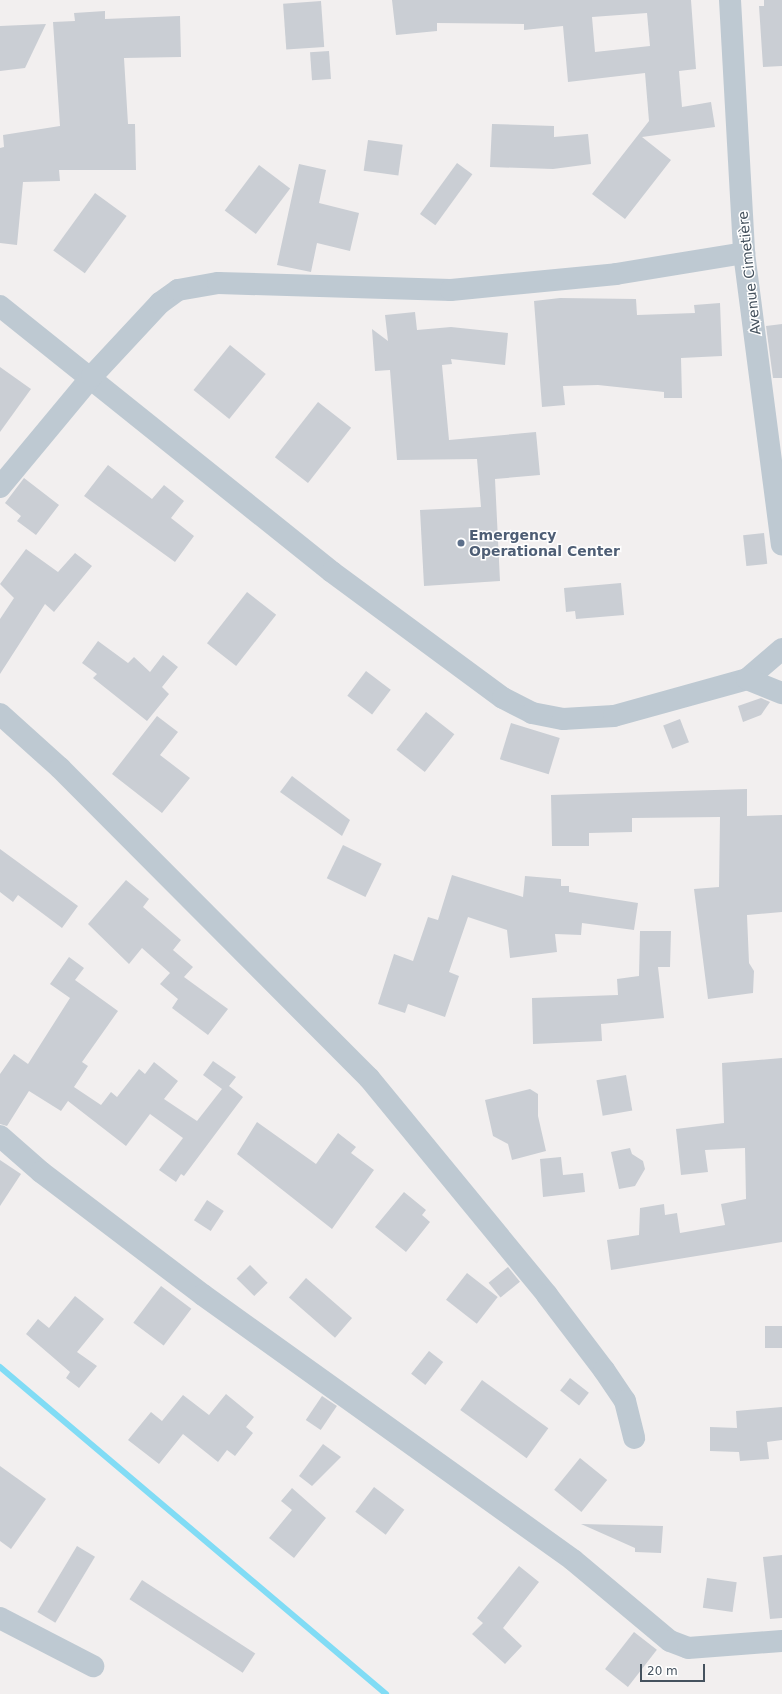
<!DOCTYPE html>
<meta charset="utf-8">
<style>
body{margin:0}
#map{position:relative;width:782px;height:1694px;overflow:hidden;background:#f2efef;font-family:"DejaVu Sans",sans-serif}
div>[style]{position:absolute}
.stream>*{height:6px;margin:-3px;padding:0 3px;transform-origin:3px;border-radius:3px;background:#81dcf5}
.building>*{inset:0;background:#caced4;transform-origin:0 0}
.minor>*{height:22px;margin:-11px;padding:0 11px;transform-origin:11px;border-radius:11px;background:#bec9d2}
.dots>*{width:11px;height:11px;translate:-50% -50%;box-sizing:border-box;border:2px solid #fff;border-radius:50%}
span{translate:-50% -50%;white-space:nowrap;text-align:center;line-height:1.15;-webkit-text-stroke:3px #fff;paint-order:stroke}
.street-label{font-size:14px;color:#45525e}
.service-label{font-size:14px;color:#4e5e75;font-weight:700}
.left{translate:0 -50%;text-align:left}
.scale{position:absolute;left:640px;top:1664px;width:65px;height:18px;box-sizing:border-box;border:2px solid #45525e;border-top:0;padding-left:5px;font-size:12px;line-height:14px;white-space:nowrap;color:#45525e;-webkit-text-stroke:3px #fff;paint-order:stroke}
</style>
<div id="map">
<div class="stream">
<div style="left:0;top:1367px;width:506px;rotate:40.27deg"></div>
</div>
<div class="building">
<div style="clip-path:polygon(evenodd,392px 0,691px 0,696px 69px,679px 71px,682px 107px,711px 102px,715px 127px,642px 137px,671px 160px,625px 219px,592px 194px,649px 121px,645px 73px,568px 82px,563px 26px,524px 30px,524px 24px,437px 23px,437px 31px,396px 35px,392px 0,647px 13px,650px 46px,595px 52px,592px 17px,647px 13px)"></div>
<div style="clip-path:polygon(764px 0,782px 0,782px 66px,763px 67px,759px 6px,764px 6px)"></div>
<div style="left:321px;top:1px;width:46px;height:38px;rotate:86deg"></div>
<div style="clip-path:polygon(105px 11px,105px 19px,180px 16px,181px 57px,124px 58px,128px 124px,135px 124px,136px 170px,59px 170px,60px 181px,23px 182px,17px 245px,0 243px,0 148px,4px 147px,3px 135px,60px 126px,53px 22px,75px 21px,74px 13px)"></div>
<div style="clip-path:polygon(46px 24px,25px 68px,0 71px,0 26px)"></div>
<div style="left:329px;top:51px;width:28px;height:19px;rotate:86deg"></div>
<div style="clip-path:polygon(492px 124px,554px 126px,554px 137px,588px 134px,591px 164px,553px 169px,490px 167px)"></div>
<div style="left:368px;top:140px;width:35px;height:31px;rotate:8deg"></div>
<div style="left:457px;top:163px;width:19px;height:63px;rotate:36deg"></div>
<div style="clip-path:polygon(299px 164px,326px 170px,319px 203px,359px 213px,350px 251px,317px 243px,311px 272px,277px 265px)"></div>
<div style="left:259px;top:165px;width:39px;height:57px;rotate:37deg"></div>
<div style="left:95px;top:193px;width:39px;height:71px;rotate:36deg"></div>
<div style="clip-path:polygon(560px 298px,636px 299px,637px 315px,695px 313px,694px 305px,720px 303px,722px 356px,681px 358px,682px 398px,664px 398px,664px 392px,598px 385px,563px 386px,565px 405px,542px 407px,534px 301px)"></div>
<div style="clip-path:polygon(415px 312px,417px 330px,451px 327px,508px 333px,505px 365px,451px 359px,452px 364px,442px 365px,449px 440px,536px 432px,540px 475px,495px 479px,500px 581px,424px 586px,420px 510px,481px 507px,477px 459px,397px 460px,390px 370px,375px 371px,372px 329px,388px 341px,385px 315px)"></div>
<div style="clip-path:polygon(782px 324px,782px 378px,773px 378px,766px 326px)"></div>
<div style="left:230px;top:345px;width:46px;height:58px;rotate:39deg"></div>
<div style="clip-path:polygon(0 367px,31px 389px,0 432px)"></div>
<div style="left:318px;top:402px;width:42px;height:70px;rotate:38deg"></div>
<div style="clip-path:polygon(108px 465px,152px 499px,164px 485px,184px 501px,171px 518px,194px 536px,175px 562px,84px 496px)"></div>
<div style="clip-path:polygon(24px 478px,59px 505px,36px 535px,17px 521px,21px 516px,5px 503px)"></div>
<div style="left:764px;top:533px;width:31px;height:21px;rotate:84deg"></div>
<div style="clip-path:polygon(26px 549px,58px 572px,75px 553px,92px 566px,54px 612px,45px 604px,0 674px,0 619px,14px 598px,0 584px)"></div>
<div style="clip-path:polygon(621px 583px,624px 615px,576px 619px,575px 611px,566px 612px,564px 588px)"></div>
<div style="left:247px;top:592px;width:37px;height:65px;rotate:38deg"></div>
<div style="clip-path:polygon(98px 641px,128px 663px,134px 657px,150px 672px,163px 655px,178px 667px,162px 687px,169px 694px,147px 721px,93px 678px,97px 674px,82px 663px)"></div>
<div style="left:366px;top:671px;width:31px;height:31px;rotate:37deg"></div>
<div style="clip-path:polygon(761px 698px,770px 702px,761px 715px,743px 722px,738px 706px)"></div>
<div style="left:426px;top:712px;width:36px;height:48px;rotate:38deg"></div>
<div style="clip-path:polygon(157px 716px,178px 732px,160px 755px,190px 778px,162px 813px,112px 774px)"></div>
<div style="left:680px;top:719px;width:25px;height:18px;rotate:69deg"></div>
<div style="left:511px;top:723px;width:51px;height:38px;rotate:17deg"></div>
<div style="clip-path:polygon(292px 776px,350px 820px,342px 836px,280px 792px)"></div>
<div style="clip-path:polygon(747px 789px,747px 816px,782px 815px,782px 912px,747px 915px,749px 963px,754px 971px,753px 993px,708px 999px,694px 889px,719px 887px,720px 817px,632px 818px,632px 832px,589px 833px,589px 846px,552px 846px,551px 795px)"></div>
<div style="left:343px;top:845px;width:43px;height:37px;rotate:26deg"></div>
<div style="clip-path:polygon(0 849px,78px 906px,62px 928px,18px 895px,13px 902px,0 892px)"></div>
<div style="clip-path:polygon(452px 875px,523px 897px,525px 876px,561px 879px,561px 886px,569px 886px,569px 892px,638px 903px,634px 930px,582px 923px,581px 935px,555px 934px,557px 952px,510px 958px,507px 930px,468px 917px,449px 972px,459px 976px,445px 1017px,408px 1004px,405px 1013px,378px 1004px,394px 954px,413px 961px,428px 917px,438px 920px)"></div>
<div style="clip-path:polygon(126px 880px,149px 899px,143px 907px,181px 940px,173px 950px,193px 967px,184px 977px,228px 1009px,208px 1035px,172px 1008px,178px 999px,160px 984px,170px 973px,142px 948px,129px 964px,88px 924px)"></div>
<div style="clip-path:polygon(640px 931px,671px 931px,670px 967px,658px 967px,664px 1018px,601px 1024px,602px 1041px,533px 1044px,532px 998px,618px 995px,617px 979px,639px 976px)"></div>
<div style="clip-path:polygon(69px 957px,84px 968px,75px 980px,118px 1011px,82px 1062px,88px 1066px,74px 1087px,101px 1105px,111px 1092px,117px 1097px,139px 1069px,145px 1074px,154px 1062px,178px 1081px,164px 1099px,197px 1121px,222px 1089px,203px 1075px,213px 1061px,236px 1077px,229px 1086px,243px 1097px,184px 1176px,181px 1174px,176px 1182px,159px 1170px,183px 1138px,150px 1114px,126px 1146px,68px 1101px,61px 1111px,29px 1091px,7px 1126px,0 1124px,0 1074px,14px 1054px,28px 1064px,70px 998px,50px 984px)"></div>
<div style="clip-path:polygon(782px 1058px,782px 1242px,611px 1270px,607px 1240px,639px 1235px,640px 1208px,664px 1204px,665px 1215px,677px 1213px,680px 1233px,725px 1225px,721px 1204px,746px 1199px,745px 1148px,705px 1150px,708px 1172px,681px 1175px,676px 1129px,724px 1123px,722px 1063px)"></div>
<div style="left:626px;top:1075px;width:36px;height:30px;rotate:80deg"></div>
<div style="clip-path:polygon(530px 1089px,538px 1094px,538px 1116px,546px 1151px,512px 1160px,508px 1144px,493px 1136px,485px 1100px)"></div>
<div style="clip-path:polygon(257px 1122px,316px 1164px,338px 1133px,356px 1147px,351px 1153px,374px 1170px,332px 1229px,237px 1154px)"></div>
<div style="clip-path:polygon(630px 1148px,632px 1154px,643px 1161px,645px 1169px,635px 1186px,619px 1189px,611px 1152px)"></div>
<div style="clip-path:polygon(561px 1157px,563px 1175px,583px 1173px,585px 1192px,543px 1197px,540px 1159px)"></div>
<div style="clip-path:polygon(0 1160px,21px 1174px,0 1206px)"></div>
<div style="clip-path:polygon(404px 1192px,426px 1210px,422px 1215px,430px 1222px,406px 1252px,375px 1227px)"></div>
<div style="left:207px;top:1200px;width:20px;height:24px;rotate:33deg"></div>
<div style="left:250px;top:1265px;width:25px;height:19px;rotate:45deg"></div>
<div style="left:508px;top:1267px;width:19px;height:25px;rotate:51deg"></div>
<div style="left:467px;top:1273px;width:39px;height:34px;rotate:38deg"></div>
<div style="left:306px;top:1278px;width:61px;height:26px;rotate:41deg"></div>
<div style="left:161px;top:1286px;width:38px;height:46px;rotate:37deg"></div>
<div style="clip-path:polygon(75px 1296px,104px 1319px,77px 1352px,97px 1366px,79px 1388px,66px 1378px,70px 1372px,26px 1334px,38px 1319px,49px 1328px)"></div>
<div style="left:765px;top:1326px;width:17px;height:22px"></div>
<div style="left:429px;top:1351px;width:18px;height:29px;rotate:38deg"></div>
<div style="left:570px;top:1378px;width:24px;height:16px;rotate:38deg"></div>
<div style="left:482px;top:1380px;width:82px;height:37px;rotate:36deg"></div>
<div style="clip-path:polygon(226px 1394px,254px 1417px,246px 1427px,253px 1433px,235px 1456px,227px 1450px,218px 1462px,183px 1434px,159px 1464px,128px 1440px,151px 1412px,162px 1421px,183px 1395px,209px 1415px)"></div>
<div style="left:322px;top:1396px;width:18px;height:29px;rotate:34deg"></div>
<div style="clip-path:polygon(782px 1407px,782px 1440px,767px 1442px,769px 1459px,740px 1461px,739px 1452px,710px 1451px,710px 1427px,737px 1428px,736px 1411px)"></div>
<div style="clip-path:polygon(323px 1444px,341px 1457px,312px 1486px,299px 1476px)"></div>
<div style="left:580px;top:1458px;width:35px;height:41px;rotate:39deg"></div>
<div style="clip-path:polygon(0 1466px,46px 1499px,11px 1549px,0 1541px)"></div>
<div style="left:374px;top:1487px;width:38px;height:31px;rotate:37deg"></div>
<div style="clip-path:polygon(292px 1488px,326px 1518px,294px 1558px,269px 1538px,292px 1510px,281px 1501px)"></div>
<div style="clip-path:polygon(581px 1524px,663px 1526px,661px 1553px,635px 1552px,635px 1548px)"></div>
<div style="left:77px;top:1546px;width:21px;height:77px;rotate:31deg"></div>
<div style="clip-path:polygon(782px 1555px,782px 1618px,770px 1619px,763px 1557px)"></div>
<div style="clip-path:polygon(519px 1566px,539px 1582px,503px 1628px,522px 1646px,505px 1664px,472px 1634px,483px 1623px,477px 1618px)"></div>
<div style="left:707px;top:1578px;width:30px;height:30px;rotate:8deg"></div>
<div style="left:142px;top:1580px;width:135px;height:23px;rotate:33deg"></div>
<div style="left:634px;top:1632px;width:29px;height:47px;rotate:38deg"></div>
</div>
<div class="minor">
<div style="left:730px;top:0;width:253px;rotate:86.8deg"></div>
<div style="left:744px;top:253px;width:294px;rotate:82.6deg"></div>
<div style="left:0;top:306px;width:425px;rotate:38.7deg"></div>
<div style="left:332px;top:572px;width:212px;rotate:36.4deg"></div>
<div style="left:503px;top:698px;width:33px;rotate:27deg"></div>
<div style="left:532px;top:713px;width:32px;rotate:11deg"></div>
<div style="left:563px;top:719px;width:51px;rotate:-3.4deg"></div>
<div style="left:614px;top:716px;width:138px;rotate:-15.5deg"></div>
<div style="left:747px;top:679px;width:46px;rotate:-40.6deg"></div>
<div style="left:0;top:487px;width:144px;rotate:-50.3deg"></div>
<div style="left:92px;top:376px;width:100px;rotate:-47deg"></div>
<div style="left:160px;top:303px;width:22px;rotate:-36deg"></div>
<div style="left:178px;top:290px;width:41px;rotate:-9.9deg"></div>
<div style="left:218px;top:283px;width:233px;rotate:1.7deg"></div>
<div style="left:451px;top:290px;width:166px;rotate:-5.5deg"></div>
<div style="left:616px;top:274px;width:130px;rotate:-9.3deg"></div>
<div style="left:747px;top:679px;width:38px;rotate:22deg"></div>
<div style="left:0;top:714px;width:81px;rotate:42deg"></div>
<div style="left:60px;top:768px;width:438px;rotate:45.1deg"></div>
<div style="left:369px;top:1078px;width:281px;rotate:50.6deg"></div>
<div style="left:547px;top:1295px;width:94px;rotate:52.8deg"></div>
<div style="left:604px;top:1370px;width:37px;rotate:56deg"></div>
<div style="left:625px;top:1401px;width:38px;rotate:76deg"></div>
<div style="left:0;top:1136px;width:55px;rotate:41.3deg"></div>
<div style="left:41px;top:1172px;width:203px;rotate:37.2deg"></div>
<div style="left:203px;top:1295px;width:455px;rotate:35.6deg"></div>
<div style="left:573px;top:1560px;width:126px;rotate:39.9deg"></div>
<div style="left:670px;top:1641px;width:19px;rotate:21deg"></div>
<div style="left:688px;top:1648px;width:94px;rotate:-4.3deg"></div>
<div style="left:0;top:1618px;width:105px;rotate:27.3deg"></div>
</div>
<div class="dots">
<div style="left:461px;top:543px;background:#5c6f8a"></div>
</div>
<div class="street-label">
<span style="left:749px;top:273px;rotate:-96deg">Avenue Cimetière</span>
</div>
<div class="service-label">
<span class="left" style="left:469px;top:543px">Emergency<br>Operational Center</span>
</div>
<div class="scale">20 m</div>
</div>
